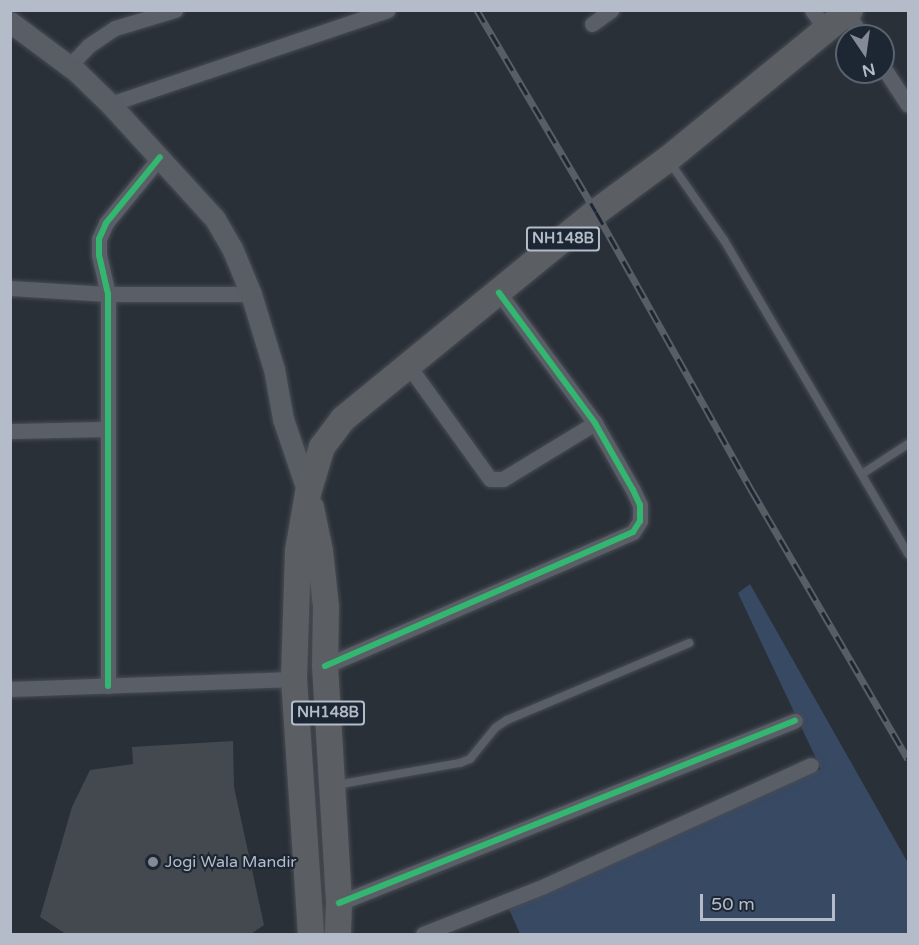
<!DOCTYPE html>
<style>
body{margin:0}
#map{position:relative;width:919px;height:945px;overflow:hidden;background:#2a3038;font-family:"Varela Round",sans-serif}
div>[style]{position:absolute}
.water>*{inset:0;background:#384963}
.building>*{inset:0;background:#444950}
.roads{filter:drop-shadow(0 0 2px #484c53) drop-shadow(0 0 2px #484c53)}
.service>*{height:8px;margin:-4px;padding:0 4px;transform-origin:4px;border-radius:4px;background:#5a5e66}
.minor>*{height:15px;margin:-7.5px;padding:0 7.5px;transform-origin:7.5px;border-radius:7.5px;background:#5a5e66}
.secondary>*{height:21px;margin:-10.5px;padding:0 10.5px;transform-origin:10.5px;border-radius:10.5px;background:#595d64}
.trunk>*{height:26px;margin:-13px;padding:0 13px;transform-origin:13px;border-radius:13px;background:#5b5f64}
.rail>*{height:7px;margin-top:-3.5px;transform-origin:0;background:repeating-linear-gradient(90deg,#1d2633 0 14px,#595d64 0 28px);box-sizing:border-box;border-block:2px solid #595d64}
.cycleway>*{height:6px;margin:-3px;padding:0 3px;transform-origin:3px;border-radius:3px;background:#33b770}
.dots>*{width:16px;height:16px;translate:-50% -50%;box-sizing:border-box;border:3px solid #1d2633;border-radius:50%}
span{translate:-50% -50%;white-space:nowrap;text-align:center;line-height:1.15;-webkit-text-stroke:4.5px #1d2633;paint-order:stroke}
.shield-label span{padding:2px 4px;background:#1d2633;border:2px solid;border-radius:4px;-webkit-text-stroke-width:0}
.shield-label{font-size:15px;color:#b4bcc9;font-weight:700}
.poi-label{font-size:16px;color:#b4bcc9}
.left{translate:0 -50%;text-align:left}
.frame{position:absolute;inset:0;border:12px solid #b4bcc9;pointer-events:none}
.north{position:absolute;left:835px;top:24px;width:60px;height:60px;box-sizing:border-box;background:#1d2633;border:2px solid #59626f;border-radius:50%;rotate:167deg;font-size:16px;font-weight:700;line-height:24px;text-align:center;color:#b4bcc9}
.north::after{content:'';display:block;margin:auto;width:21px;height:27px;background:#848b96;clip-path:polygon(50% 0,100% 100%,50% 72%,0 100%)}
.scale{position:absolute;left:700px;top:894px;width:135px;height:27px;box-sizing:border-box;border:3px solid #b4bcc9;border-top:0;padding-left:8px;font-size:18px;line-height:21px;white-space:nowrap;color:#b4bcc9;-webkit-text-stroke:4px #1d2633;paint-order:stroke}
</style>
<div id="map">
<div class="water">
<div style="clip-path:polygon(750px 584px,908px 863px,908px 934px,520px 934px,509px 909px,821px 769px,738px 593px)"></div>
</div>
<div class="building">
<div style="clip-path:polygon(233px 741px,234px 787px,264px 925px,251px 934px,66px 934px,40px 917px,72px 807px,90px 770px,133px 764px,132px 747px)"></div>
</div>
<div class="roads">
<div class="service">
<div style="left:669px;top:161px;width:96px;rotate:55.2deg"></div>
<div style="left:724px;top:240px;width:364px;rotate:59.6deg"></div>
<div style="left:862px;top:474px;width:55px;rotate:-33.1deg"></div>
<div style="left:336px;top:785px;width:126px;rotate:-10.1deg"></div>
<div style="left:460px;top:763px;width:11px;rotate:-22deg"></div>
<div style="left:470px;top:759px;width:40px;rotate:-51deg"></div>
<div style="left:495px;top:728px;width:14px;rotate:-34deg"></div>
<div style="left:507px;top:720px;width:198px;rotate:-22.9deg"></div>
</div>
<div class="minor">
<div style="left:812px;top:10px;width:24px;rotate:54deg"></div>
<div style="left:847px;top:13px;width:27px;rotate:57deg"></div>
<div style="left:592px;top:24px;width:24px;rotate:-36deg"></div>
<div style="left:69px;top:66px;width:28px;rotate:-46deg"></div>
<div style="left:88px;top:46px;width:32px;rotate:-34deg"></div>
<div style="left:115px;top:28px;width:63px;rotate:-16.7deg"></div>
<div style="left:883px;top:67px;width:45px;rotate:56.7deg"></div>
<div style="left:110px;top:104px;width:293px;rotate:-18.7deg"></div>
<div style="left:10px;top:288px;width:98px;rotate:3.5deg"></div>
<div style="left:108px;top:294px;width:143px"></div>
<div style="left:408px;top:365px;width:140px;rotate:54.3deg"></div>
<div style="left:490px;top:479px;width:13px"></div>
<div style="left:503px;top:479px;width:108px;rotate:-31.3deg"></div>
<div style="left:10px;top:431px;width:98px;rotate:-1.2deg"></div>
<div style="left:325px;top:666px;width:336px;rotate:-23.5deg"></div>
<div style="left:633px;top:532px;width:13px;rotate:-58deg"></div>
<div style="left:640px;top:521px;width:16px;rotate:-90deg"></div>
<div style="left:640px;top:505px;width:17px;rotate:-115deg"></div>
<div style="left:633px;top:490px;width:77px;rotate:-119.6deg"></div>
<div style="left:595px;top:423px;width:162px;rotate:-126.4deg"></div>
<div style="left:108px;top:686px;width:392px;rotate:-90deg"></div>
<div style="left:108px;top:294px;width:40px;rotate:-103deg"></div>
<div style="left:99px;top:255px;width:16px;rotate:-90deg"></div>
<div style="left:99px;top:239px;width:17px;rotate:-66deg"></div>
<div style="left:106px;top:223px;width:85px;rotate:-50.7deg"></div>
<div style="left:10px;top:689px;width:284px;rotate:-2deg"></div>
<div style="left:339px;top:903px;width:491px;rotate:-21.8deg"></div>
<div style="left:423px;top:934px;width:130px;rotate:-21.6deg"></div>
<div style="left:544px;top:886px;width:293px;rotate:-24.4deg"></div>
</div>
<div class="secondary">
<div style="left:10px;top:22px;width:84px;rotate:36.7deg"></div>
<div style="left:77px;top:72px;width:46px;rotate:44.1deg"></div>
<div style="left:110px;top:104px;width:156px;rotate:47.6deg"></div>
<div style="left:215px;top:219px;width:34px;rotate:60deg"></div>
<div style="left:232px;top:248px;width:50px;rotate:67.6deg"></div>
<div style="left:251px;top:294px;width:78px;rotate:73deg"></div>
<div style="left:274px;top:369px;width:51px;rotate:79.8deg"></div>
<div style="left:283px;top:419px;width:78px;rotate:71.3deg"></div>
</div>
<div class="trunk">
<div style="left:311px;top:508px;width:44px;rotate:78.2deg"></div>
<div style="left:320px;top:551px;width:56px;rotate:83.9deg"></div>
<div style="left:326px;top:607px;width:59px;rotate:91deg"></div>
<div style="left:325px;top:666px;width:237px;rotate:86.6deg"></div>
<div style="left:339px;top:903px;width:31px;rotate:92deg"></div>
<div style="left:311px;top:934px;width:256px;rotate:-93.8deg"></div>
<div style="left:294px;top:679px;width:128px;rotate:-88.2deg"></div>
<div style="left:298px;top:551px;width:59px;rotate:-80.2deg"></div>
<div style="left:308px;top:493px;width:48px;rotate:-73.1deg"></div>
<div style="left:322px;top:447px;width:35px;rotate:-53deg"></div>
<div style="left:343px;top:419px;width:327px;rotate:-39.3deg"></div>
<div style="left:596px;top:212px;width:89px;rotate:-36.4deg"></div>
<div style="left:668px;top:159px;width:235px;rotate:-39.3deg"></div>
</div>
</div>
<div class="rail">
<div style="left:477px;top:10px;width:234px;rotate:59.5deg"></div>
<div style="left:596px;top:212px;width:320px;rotate:60.8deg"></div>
<div style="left:752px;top:491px;width:310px;rotate:59.8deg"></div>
</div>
<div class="cycleway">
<div style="left:325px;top:666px;width:336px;rotate:-23.5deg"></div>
<div style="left:633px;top:532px;width:13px;rotate:-58deg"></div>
<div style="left:640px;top:521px;width:16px;rotate:-90deg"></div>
<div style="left:640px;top:505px;width:17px;rotate:-115deg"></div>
<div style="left:633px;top:490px;width:77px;rotate:-119.6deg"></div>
<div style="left:595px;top:423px;width:162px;rotate:-126.4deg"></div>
<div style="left:108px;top:686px;width:392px;rotate:-90deg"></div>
<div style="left:108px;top:294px;width:40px;rotate:-103deg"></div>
<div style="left:99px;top:255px;width:16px;rotate:-90deg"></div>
<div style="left:99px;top:239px;width:17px;rotate:-66deg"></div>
<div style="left:106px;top:223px;width:85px;rotate:-50.7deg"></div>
<div style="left:339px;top:903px;width:491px;rotate:-21.8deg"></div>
</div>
<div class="dots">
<div style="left:153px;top:862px;background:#848b96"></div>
</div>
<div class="shield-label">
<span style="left:563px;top:239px">NH148B</span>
<span style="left:328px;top:713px">NH148B</span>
</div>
<div class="poi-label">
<span class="left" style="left:165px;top:862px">Jogi Wala Mandir</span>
</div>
<div class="frame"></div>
<div class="north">N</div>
<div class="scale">50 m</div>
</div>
